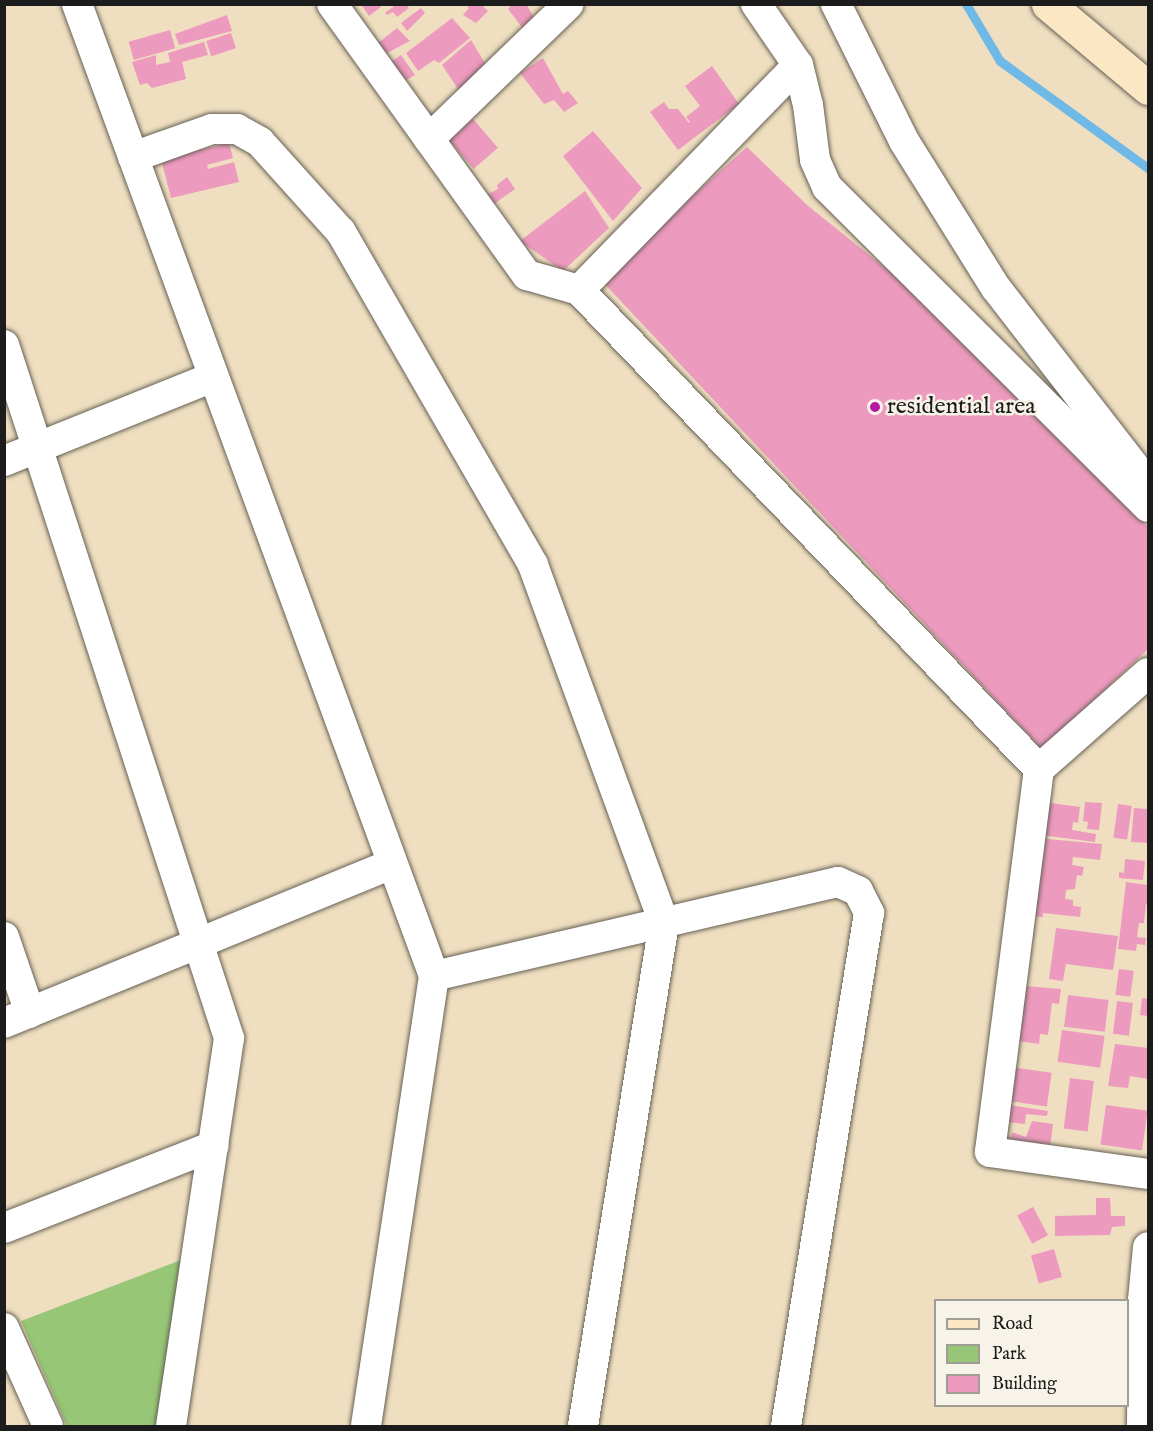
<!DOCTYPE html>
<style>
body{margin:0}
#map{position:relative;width:1153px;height:1431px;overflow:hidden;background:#efdfc0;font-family:"IM FELL English",serif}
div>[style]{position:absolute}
.green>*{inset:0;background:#97c776}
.stream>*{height:9px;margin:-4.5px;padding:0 4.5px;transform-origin:4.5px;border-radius:4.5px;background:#6fb9e7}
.building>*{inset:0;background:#ed9abf;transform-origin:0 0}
.roads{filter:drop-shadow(0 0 2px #666055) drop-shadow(0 0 2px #666055)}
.street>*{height:30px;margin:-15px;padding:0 15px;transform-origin:15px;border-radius:15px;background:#fff}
.secondary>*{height:33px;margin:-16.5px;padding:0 16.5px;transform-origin:16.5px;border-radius:16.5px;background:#fbe7c3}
.dots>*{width:16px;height:16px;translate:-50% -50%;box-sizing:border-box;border:3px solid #f7f3e8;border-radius:50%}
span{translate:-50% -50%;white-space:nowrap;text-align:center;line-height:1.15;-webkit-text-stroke:5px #f7f3e8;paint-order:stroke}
.poi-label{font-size:24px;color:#1c1c1c}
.left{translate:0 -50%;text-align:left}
.frame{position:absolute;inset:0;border:6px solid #1c1c1c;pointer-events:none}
.legend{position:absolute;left:934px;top:1299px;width:195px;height:108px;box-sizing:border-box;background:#f7f3e8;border:2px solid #9f9d96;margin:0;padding:8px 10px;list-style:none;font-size:18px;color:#1c1c1c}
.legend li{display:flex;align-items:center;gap:12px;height:30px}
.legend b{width:30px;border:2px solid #9f9d96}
</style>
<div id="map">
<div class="green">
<div style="clip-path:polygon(181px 1260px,157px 1426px,67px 1426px,21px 1321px)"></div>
</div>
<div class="stream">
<div style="left:966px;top:4px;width:66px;rotate:59.2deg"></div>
<div style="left:1000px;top:61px;width:183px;rotate:35.9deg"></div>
</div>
<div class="building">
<div style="clip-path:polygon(361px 4px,379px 4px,381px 7px,369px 16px)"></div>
<div style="clip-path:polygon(397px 4px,406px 4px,409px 8px,397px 17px,393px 12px,387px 15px,385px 13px)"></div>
<div style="clip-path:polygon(466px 4px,481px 4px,488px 11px,476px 23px,463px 15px,469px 8px)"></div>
<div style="clip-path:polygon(513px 4px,526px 4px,537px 22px,525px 31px,508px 9px)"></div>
<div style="clip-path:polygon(421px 8px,425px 13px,407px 31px,401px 23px)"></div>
<div style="clip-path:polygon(227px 15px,232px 31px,179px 45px,175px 34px)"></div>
<div style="clip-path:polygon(452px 18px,470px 38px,439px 63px,434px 60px,418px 71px,406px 53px)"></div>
<div style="clip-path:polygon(397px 28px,410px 41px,387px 53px,378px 43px)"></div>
<div style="left:170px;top:30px;width:19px;height:43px;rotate:74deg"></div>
<div style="left:231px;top:33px;width:16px;height:26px;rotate:72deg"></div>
<div style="clip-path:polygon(471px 40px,486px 65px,460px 92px,442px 65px)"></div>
<div style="clip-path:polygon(204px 42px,208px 55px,182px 62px,186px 79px,152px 88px,147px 83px,140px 85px,132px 62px,156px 55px,156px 65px,170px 62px,168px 53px)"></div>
<div style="clip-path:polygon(401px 55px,415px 75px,401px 83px,389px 63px)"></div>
<div style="clip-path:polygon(543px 58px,563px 94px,568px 91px,578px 103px,564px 112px,554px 100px,544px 104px,520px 73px)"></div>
<div style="clip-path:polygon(712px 66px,739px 104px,678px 150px,650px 112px,664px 102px,669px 109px,678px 109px,689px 123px,690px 122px,686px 117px,700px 106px,685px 86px)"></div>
<div style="left:473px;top:119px;width:38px;height:32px;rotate:49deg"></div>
<div style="clip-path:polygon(593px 131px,642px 188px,613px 221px,563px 156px)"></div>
<div style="clip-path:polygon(229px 143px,233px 158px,207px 165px,208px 169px,234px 162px,239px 182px,171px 198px,161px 159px)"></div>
<div style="clip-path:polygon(747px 147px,807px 205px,909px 287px,1148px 527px,1148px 649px,1042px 749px,600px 279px)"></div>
<div style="clip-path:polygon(507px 177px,515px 189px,494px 204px,488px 194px,498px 189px,497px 185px)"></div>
<div style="clip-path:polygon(585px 191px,609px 228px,563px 271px,520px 241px)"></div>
<div style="clip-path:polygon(1043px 802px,1080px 807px,1078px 823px,1073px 822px,1072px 830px,1096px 834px,1095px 842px,1040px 835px)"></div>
<div style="clip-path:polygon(1085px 802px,1102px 803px,1099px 830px,1087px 829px,1088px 822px,1083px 821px)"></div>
<div style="left:1118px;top:804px;width:14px;height:34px;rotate:8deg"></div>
<div style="clip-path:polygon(1134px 808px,1148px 809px,1148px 843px,1131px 842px)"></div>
<div style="clip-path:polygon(1037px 838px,1102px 844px,1100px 860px,1073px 857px,1072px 865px,1084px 867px,1082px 876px,1077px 875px,1075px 889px,1066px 890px,1065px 899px,1073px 900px,1073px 906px,1081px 907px,1080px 917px,1043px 913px,1043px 917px,1026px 916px)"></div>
<div style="clip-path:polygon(1125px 859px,1145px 861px,1143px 880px,1119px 878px,1119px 872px,1124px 873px)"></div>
<div style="clip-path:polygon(1126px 882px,1148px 885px,1148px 904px,1146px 904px,1144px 923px,1139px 923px,1137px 937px,1146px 938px,1145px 945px,1137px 944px,1136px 951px,1118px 949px)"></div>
<div style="clip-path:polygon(1056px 928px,1118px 936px,1113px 970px,1066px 964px,1063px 981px,1049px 979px)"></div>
<div style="left:1119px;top:969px;width:15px;height:26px;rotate:8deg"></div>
<div style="clip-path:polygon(1025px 986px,1061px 989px,1059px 1004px,1052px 1003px,1048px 1035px,1040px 1034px,1039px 1044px,1018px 1041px)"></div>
<div style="left:1068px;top:995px;width:41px;height:32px;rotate:7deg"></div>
<div style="clip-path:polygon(1142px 998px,1148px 999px,1148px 1016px,1140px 1015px)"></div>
<div style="left:1117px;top:1001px;width:16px;height:33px;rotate:7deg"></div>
<div style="left:1062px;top:1030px;width:43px;height:32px;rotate:8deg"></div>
<div style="clip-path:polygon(1115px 1044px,1148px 1048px,1148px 1079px,1130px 1076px,1128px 1088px,1108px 1086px)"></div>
<div style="left:1011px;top:1067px;width:41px;height:34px;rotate:8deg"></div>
<div style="left:1070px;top:1078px;width:24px;height:51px;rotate:7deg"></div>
<div style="clip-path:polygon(1009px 1105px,1048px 1111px,1047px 1116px,1026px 1114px,1025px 1124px,1006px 1122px)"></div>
<div style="left:1106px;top:1105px;width:42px;height:40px;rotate:8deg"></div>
<div style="clip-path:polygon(1032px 1121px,1053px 1124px,1050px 1147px,1010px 1141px,1012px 1132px,1026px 1137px)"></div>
<div style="clip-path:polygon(1096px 1198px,1110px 1198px,1111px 1216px,1125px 1216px,1125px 1226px,1112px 1227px,1110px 1235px,1055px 1236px,1055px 1216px,1096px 1215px)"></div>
<div style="left:1033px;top:1207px;width:32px;height:18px;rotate:62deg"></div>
<div style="left:1054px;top:1249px;width:29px;height:24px;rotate:74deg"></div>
</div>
<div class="roads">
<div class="street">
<div style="left:77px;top:4px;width:1035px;rotate:69.83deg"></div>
<div style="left:434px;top:976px;width:455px;rotate:98.6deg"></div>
<div style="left:332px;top:4px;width:334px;rotate:54.3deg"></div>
<div style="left:527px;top:275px;width:54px;rotate:16.1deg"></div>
<div style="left:756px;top:4px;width:74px;rotate:55.5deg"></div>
<div style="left:798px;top:65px;width:41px;rotate:76deg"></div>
<div style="left:808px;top:105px;width:55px;rotate:82.7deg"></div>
<div style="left:815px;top:160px;width:30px;rotate:66deg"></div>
<div style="left:827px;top:187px;width:453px;rotate:44.9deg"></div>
<div style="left:836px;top:4px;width:153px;rotate:63.6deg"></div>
<div style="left:904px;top:141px;width:173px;rotate:58deg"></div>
<div style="left:996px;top:288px;width:248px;rotate:52.2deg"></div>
<div style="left:798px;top:65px;width:314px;rotate:134.2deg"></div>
<div style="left:579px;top:290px;width:664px;rotate:46.16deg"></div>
<div style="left:1039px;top:769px;width:386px;rotate:97.3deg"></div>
<div style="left:990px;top:1152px;width:160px;rotate:7.9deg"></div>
<div style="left:429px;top:139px;width:194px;rotate:-44deg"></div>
<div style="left:133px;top:157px;width:84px;rotate:-19.5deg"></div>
<div style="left:212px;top:129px;width:25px"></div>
<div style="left:237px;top:129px;width:26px;rotate:29deg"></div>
<div style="left:260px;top:142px;width:121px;rotate:48deg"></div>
<div style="left:341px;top:232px;width:384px;rotate:60deg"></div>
<div style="left:533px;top:565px;width:381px;rotate:69.9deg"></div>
<div style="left:664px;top:923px;width:509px;rotate:99.15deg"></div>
<div style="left:4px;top:345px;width:729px;rotate:72.01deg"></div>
<div style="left:229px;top:1038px;width:392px;rotate:98.5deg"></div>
<div style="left:4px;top:461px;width:225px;rotate:-21.9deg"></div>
<div style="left:1039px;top:769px;width:145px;rotate:-41.4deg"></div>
<div style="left:4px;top:937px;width:80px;rotate:71.1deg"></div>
<div style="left:434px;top:976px;width:415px;rotate:-13.1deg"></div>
<div style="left:838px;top:882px;width:22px;rotate:24deg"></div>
<div style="left:858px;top:891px;width:25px;rotate:63deg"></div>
<div style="left:869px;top:913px;width:520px;rotate:99.19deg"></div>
<div style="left:4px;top:1023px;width:419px;rotate:-22.3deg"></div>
<div style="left:4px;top:1228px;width:225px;rotate:-21.4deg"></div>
<div style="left:4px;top:1328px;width:107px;rotate:65.8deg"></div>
<div style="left:1142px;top:1426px;width:126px;rotate:-89.5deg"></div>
<div style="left:1143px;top:1300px;width:53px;rotate:-84.6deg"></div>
</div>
<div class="secondary">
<div style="left:1048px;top:4px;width:131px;rotate:40deg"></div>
</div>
</div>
<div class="dots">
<div style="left:875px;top:407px;background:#b5179e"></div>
</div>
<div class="poi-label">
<span class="left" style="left:887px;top:407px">residential area</span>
</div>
<div class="frame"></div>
<ul class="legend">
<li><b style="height:8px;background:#fbe7c3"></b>Road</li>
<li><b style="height:16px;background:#97c776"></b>Park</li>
<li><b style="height:16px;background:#ed9abf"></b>Building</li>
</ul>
</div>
